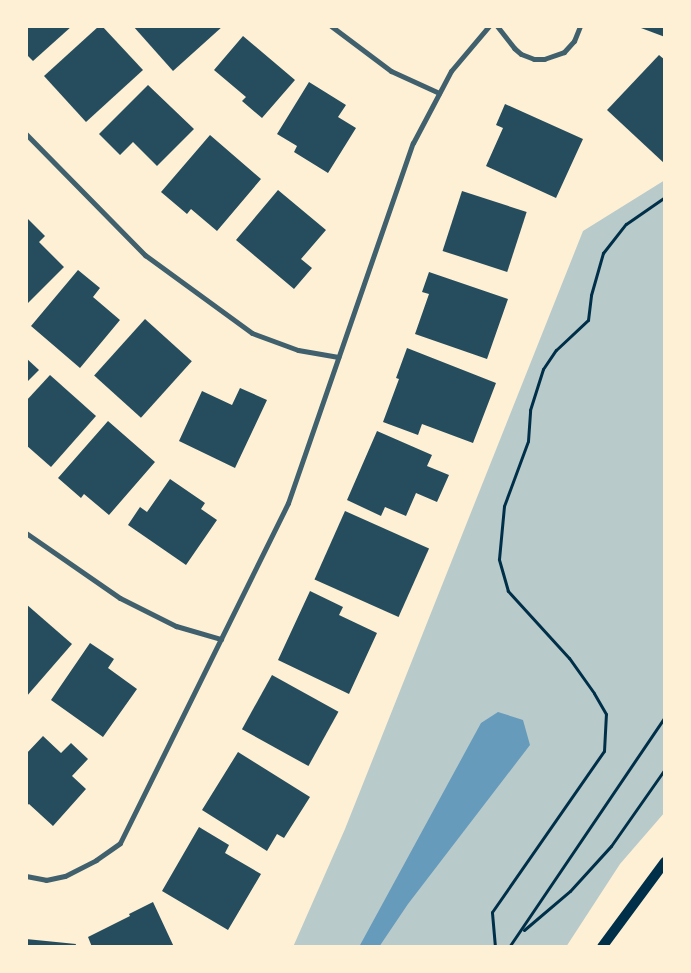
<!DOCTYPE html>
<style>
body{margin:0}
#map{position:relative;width:691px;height:973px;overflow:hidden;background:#fdf0d5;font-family:"Noto Sans",sans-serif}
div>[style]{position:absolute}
.green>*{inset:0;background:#b9caca}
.water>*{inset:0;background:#669bbc}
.building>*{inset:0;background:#264d5e;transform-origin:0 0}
.path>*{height:3px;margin:-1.5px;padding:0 1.5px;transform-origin:1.5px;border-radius:1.5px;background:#003049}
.minor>*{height:5px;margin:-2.5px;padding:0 2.5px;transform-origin:2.5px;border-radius:2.5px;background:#3f606c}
.secondary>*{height:10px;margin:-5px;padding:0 5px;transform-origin:5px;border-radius:5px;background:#003049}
span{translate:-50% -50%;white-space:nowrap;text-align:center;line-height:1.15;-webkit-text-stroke:5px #fdf0d5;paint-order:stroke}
.frame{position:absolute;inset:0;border:28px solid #fdf0d5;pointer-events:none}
</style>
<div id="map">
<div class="green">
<div style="clip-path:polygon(665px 180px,665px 812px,620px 864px,566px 947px,293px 947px,345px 829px,583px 231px)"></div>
</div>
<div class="water">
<div style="clip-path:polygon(498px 712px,523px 720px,530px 745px,408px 904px,379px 947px,359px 947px,481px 723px)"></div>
</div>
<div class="building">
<div style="clip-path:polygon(26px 26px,72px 26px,33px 61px,26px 54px)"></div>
<div style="clip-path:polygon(99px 26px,102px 26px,143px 70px,86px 122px,44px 76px)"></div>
<div style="clip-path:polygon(133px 26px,223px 26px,173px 71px)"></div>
<div style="clip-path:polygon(642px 26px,665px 26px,665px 37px,641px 28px)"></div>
<div style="clip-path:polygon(243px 36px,295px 80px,262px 118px,242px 101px,246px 97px,214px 70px)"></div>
<div style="clip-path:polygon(659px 55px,665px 60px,665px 164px,607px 110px)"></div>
<div style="clip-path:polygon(309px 82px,346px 105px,338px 117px,356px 128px,328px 173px,294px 152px,297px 146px,277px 134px)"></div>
<div style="clip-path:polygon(148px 85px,194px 129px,157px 166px,133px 142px,120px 155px,99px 134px)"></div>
<div style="clip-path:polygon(505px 104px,583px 139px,556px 198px,486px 166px,503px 128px,496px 125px)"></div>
<div style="clip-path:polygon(210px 135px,261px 179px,217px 231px,191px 209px,187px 214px,161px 192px)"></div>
<div style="clip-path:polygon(278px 190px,326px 230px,301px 259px,312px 268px,294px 289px,236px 240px)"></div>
<div style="left:462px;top:191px;width:68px;height:63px;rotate:18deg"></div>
<div style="clip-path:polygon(26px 217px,45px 236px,39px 242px,64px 267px,26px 305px)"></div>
<div style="clip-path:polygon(78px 270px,100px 288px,93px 297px,120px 320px,80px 368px,31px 326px)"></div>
<div style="clip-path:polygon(429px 272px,508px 299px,487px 359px,415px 334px,429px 294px,422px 292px)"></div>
<div style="left:145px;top:319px;width:63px;height:76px;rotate:42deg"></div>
<div style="clip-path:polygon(407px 348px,496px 383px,473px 443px,422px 424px,418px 435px,383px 422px,399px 379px,396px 378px)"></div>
<div style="clip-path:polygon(26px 358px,39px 370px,26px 383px)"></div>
<div style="clip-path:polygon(50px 375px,96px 416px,51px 467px,26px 445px,26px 401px)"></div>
<div style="clip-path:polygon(240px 388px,267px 400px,235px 468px,179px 441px,202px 391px,232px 405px)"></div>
<div style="clip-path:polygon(108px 421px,155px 462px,109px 515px,84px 494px,81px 498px,58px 478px)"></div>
<div style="clip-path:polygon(377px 431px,432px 455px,427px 466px,449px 475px,437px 502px,416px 493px,406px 516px,385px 507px,381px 516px,347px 500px)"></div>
<div style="clip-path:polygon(170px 479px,205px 503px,201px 509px,217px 520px,186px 565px,128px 525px,140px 507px,147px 512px)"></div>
<div style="left:345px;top:511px;width:92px;height:75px;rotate:24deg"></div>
<div style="clip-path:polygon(310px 591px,343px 607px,339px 615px,377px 633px,349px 694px,278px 660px)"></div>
<div style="clip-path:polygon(26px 604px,72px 644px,26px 697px)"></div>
<div style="clip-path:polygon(90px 643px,114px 659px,108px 668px,137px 689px,103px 737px,51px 700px)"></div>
<div style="left:272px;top:675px;width:76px;height:62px;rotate:29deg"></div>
<div style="clip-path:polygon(43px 736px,61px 753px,71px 743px,88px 759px,72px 776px,86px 789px,53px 826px,29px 804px,26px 806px,26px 754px)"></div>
<div style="clip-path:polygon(238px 752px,310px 797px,284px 838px,277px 834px,267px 851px,202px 810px)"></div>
<div style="clip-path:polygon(199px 827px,229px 845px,225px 853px,261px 874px,228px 930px,162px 891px)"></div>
<div style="clip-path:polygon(153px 902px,174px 947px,92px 947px,88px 937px,130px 916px,129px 914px)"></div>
<div style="clip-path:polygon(26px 939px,76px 944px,75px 947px,26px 947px)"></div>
</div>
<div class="path">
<div style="left:524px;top:930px;width:60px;rotate:-40.3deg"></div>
<div style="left:570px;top:891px;width:61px;rotate:-47.7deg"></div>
<div style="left:611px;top:846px;width:94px;rotate:-55deg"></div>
<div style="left:495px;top:947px;width:35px;rotate:-95deg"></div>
<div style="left:492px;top:912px;width:196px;rotate:-55.2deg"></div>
<div style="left:604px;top:751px;width:37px;rotate:-87deg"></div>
<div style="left:606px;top:714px;width:24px;rotate:-120deg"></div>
<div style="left:594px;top:693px;width:43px;rotate:-125.5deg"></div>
<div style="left:569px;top:658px;width:91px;rotate:-132.3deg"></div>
<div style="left:508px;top:591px;width:33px;rotate:-106deg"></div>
<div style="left:499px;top:559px;width:53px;rotate:-84.6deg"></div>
<div style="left:504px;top:506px;width:69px;rotate:-69.7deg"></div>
<div style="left:528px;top:441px;width:31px;rotate:-86deg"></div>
<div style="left:530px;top:410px;width:43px;rotate:-72.4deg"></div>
<div style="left:543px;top:369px;width:23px;rotate:-56deg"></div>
<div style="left:556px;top:350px;width:44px;rotate:-43.2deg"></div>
<div style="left:588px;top:320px;width:25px;rotate:-83deg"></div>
<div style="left:591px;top:295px;width:44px;rotate:-74.1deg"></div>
<div style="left:603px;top:253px;width:37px;rotate:-52deg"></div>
<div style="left:626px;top:224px;width:47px;rotate:-34.7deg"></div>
<div style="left:509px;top:947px;width:278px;rotate:-55.9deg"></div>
</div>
<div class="minor">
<div style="left:331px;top:26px;width:75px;rotate:36.9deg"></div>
<div style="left:391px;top:71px;width:53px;rotate:24.6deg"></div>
<div style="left:497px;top:26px;width:28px;rotate:52deg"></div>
<div style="left:514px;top:48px;width:9px;rotate:41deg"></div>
<div style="left:521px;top:54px;width:14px;rotate:21deg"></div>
<div style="left:534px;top:59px;width:10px"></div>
<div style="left:544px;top:59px;width:21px;rotate:-19deg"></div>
<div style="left:564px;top:52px;width:15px;rotate:-48deg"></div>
<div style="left:574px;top:41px;width:16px;rotate:-68deg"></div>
<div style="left:26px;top:134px;width:170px;rotate:45.5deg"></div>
<div style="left:145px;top:255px;width:132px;rotate:36.1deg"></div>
<div style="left:252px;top:333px;width:49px;rotate:20.3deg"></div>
<div style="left:298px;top:350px;width:41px;rotate:9.9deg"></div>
<div style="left:26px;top:533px;width:114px;rotate:34.7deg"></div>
<div style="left:120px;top:598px;width:63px;rotate:26.6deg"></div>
<div style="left:176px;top:626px;width:47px;rotate:16.1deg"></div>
<div style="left:26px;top:876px;width:20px;rotate:11deg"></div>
<div style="left:46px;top:880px;width:19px;rotate:-12deg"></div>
<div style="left:65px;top:876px;width:35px;rotate:-27deg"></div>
<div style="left:96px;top:860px;width:29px;rotate:-35deg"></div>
<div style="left:120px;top:843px;width:379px;rotate:-63.7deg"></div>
<div style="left:288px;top:503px;width:381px;rotate:-70.9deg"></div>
<div style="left:413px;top:143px;width:81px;rotate:-62.2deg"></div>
<div style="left:451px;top:71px;width:59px;rotate:-49.8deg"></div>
</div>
<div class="secondary">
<div style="left:602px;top:947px;width:106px;rotate:-53.5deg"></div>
</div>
<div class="frame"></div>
</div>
